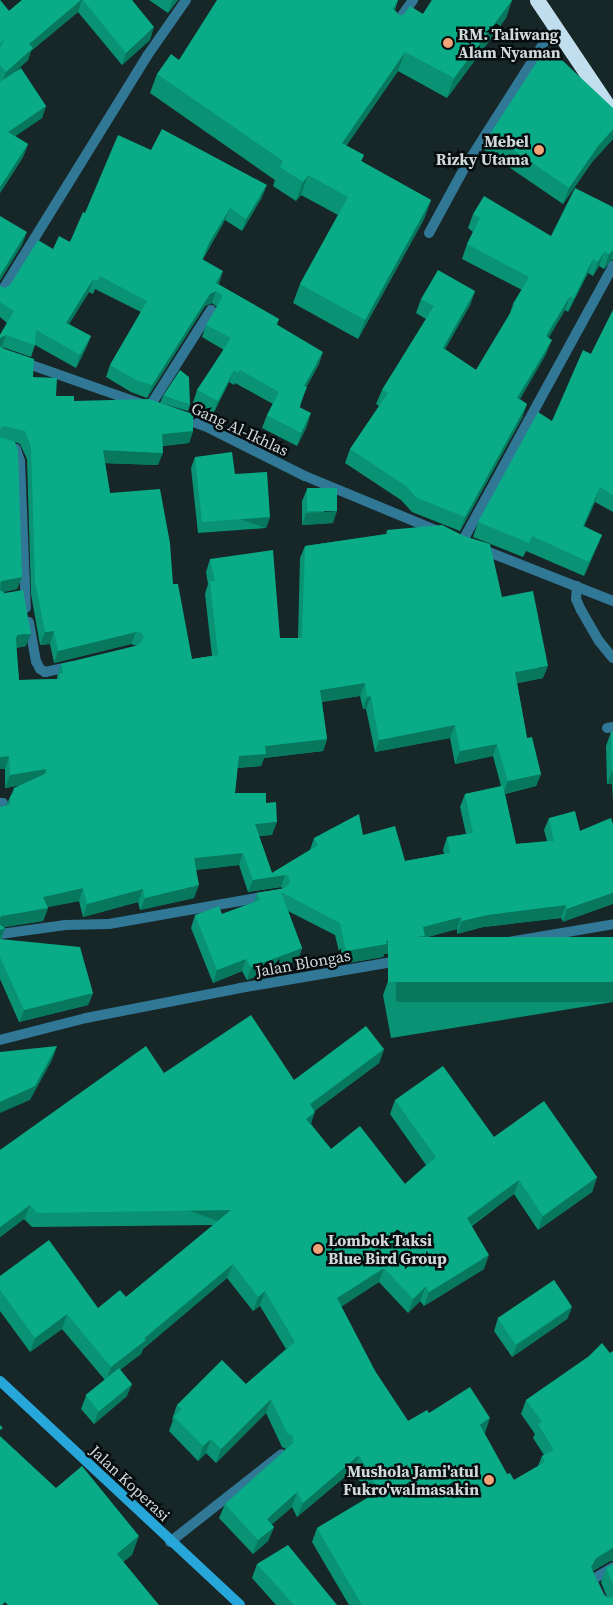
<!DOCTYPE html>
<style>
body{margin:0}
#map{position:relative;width:613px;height:1605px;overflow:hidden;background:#172627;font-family:"Source Serif 4",serif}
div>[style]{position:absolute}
.street>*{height:10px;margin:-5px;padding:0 5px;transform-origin:5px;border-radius:5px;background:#317796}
.secondary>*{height:10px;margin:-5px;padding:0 5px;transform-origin:5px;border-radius:5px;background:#27a6da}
.highway>*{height:15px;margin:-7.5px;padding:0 7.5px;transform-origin:7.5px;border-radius:7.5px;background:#c1deee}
.wall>*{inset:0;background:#099374}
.shaded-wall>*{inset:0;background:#07785e;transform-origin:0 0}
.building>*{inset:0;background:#0aab87;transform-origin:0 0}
.dots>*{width:14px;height:14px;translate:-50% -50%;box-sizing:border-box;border:2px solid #070d0e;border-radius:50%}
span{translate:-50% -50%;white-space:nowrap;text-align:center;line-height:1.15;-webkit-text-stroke:5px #070d0e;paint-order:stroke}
.poi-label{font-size:16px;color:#d1dada;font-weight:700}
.left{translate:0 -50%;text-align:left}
.right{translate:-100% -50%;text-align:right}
.street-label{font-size:16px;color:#d1dada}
</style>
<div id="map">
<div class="street">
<div style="left:395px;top:25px;width:31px;rotate:-54deg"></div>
<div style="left:429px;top:233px;width:75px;rotate:-61.4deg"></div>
<div style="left:465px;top:167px;width:166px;rotate:-57.6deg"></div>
<div style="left:0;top:294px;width:280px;rotate:-58.3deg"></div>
<div style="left:147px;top:56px;width:68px;rotate:-55.1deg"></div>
<div style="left:0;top:354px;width:151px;rotate:19.4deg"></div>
<div style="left:150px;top:406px;width:114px;rotate:-57.6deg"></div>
<div style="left:182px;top:418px;width:29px;rotate:20deg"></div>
<div style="left:209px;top:428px;width:107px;rotate:26.6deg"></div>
<div style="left:305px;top:476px;width:144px;rotate:22.5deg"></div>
<div style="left:0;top:445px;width:16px;rotate:14deg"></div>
<div style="left:16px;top:449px;width:13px;rotate:72deg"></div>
<div style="left:20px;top:461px;width:147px;rotate:87.7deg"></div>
<div style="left:462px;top:542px;width:315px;rotate:-61.3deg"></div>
<div style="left:481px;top:549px;width:142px;rotate:21.5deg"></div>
<div style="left:577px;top:586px;width:13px;rotate:94deg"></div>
<div style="left:576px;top:599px;width:12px;rotate:66deg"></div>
<div style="left:581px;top:610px;width:36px;rotate:60deg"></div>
<div style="left:599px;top:641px;width:22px;rotate:51deg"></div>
<div style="left:29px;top:622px;width:40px;rotate:80deg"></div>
<div style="left:36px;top:661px;width:9px;rotate:63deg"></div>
<div style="left:40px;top:669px;width:6px;rotate:31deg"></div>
<div style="left:45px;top:672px;width:29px;rotate:-12deg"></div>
<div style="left:607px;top:728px;width:6px;rotate:-9deg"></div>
<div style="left:0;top:803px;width:3px"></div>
<div style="left:0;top:934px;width:66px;rotate:-7.9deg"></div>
<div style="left:65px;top:925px;width:44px;rotate:-1.3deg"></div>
<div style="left:109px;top:924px;width:161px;rotate:-10deg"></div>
<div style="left:0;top:1040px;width:89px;rotate:-14.3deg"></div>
<div style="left:86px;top:1018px;width:157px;rotate:-11deg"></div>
<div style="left:240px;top:988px;width:378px;rotate:-9.7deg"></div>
<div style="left:170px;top:1542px;width:142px;rotate:-38.2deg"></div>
<div style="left:604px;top:1605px;width:25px;rotate:-116deg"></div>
<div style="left:593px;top:1582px;width:4px;rotate:-63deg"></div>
<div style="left:595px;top:1578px;width:21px;rotate:-31deg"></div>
</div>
<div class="secondary">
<div style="left:0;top:1381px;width:328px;rotate:43deg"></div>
</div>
<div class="highway">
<div style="left:537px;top:0;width:136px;rotate:56.1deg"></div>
</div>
<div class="wall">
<div style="clip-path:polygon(0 0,9px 11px,22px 0,132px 0,150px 40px,122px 65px,78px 12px,31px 51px,28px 60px,15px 72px,46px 106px,42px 118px,15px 136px,28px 144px,23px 157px,0 193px)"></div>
<div style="clip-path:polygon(149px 0,178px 0,168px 13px)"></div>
<div style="clip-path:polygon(398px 0,395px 10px,399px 15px,423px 14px,432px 0,512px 0,506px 18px,447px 98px,398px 71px,346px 146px,364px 155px,361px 161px,431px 200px,424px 219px,358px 339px,293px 303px,300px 284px,338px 215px,301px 195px,296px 201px,273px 186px,275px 180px,150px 93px,157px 74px,179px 60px)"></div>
<div style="clip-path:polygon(613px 108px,613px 139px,592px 162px,563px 204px,484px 150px,490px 134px)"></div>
<div style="clip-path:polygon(evenodd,151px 150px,262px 197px,242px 231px,225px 220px,203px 259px,218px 284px,279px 319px,277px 325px,319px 364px,306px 387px,300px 407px,307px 426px,297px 446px,262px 428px,267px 415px,273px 404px,235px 383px,234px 385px,229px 382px,213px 414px,193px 403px,197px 390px,224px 350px,202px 337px,206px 325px,217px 307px,212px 303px,205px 306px,147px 398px,131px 392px,106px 377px,110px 365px,141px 312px,95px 289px,93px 294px,89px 292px,69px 324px,91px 336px,86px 348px,76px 368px,35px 345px,31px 357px,2px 347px,33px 377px,56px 396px,74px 401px,193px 431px,189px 443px,163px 446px,158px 465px,105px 463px,110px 493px,173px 584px,192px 659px,212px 656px,205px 594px,208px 584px,206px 572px,210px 559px,280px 638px,298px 638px,300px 558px,305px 546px,386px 534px,387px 530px,502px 597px,543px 678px,517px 683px,527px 738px,541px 774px,536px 786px,505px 794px,516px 844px,547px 841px,544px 830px,549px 818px,580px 831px,611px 818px,563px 922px,561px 918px,483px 927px,457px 934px,457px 929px,424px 938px,420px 949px,384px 954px,383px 957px,342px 964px,335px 935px,288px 911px,302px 948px,298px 960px,247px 980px,242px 971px,213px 983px,191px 928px,195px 915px,222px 914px,254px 902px,257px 893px,283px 889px,281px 887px,248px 892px,239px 865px,196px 870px,194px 898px,140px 910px,138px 902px,83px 917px,79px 901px,47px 907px,48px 908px,43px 921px,3px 927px,5px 928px,1px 939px,93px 993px,88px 1005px,19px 1022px,0 979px,0 807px,6px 806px,14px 788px,22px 785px,5px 788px,5px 769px,0 769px,0 335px,7px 323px,0 317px,0 286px,5px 288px,10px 285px,53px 249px,70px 242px,85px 213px,151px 150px,15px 442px,20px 444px,27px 459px,31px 594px,40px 645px,50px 644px,54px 663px,131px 644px,137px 646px,61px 664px,57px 677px,57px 679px,19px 680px,16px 648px,26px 646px,3px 592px,17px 589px,22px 577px,15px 442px,151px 150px,360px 696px,363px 709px,366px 709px,375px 752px,450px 738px,455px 764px,493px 756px,501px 786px,465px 794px,460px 807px,466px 834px,447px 837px,443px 850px,444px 854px,405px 861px,363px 835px,314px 838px,310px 850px,272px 873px,259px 836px,272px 835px,266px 803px,235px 793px,237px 768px,261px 766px,264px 758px,323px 751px,327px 739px,322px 702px,360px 696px)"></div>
<div style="clip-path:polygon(613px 207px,613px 259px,604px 269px,599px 266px,593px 276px,588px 273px,568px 312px,565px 310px,548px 338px,546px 354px,520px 399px,527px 404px,522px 418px,460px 531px,412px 512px,401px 500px,345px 463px,350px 449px,379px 406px,376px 404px,382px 390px,426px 319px,416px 313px,421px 299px,475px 291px,470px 305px,445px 349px,476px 370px,509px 316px,513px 304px,522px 290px,462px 259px,467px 244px,473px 232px,468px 228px,473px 214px,551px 236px)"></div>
<div style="clip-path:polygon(613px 310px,613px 512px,595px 502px,584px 526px,602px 535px,596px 549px,584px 576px,526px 551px,523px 557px,473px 537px,478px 522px,552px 421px,591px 354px)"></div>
<div style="clip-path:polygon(163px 396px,190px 405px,188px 411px,160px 403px)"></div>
<div style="clip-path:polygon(195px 457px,270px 517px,266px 528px,198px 533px,191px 468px)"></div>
<div style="clip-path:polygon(307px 489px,333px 523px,302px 525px,302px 501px)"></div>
<div style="clip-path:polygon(611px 732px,613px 732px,613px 801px,612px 784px,607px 784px,606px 746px)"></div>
<div style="clip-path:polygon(613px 937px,613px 1002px,391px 1038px,383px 995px,391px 973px)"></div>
<div style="clip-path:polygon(384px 1049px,379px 1063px,314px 1111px,311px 1124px,331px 1149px,405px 1184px,426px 1165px,390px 1114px,395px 1100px,494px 1137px,597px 1177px,592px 1192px,538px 1230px,514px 1194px,472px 1226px,484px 1269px,424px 1306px,420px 1301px,408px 1313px,379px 1282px,341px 1306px,375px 1371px,408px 1421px,429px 1413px,485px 1433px,484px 1433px,507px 1474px,514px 1480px,538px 1466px,542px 1456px,544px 1455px,533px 1438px,535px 1434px,521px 1414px,526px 1400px,588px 1357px,610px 1561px,593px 1571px,603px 1594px,607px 1597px,601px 1582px,606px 1568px,613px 1564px,613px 1605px,349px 1605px,312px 1542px,317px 1528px,369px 1497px,353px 1470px,297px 1517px,292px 1507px,271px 1525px,274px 1527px,268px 1541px,253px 1554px,219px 1518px,225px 1504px,286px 1449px,282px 1447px,266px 1413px,216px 1463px,206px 1453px,198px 1461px,169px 1431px,173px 1420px,172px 1419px,177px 1405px,246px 1384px,286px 1349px,260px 1306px,253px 1311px,227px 1278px,143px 1349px,141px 1354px,120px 1369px,127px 1396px,94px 1424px,81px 1409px,86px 1396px,105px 1380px,62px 1329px,30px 1352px,0 1311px,0 1276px,98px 1308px,126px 1297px,214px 1225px,32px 1227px,24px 1219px,0 1237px,0 1150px,164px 1073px,294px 1080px)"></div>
<div style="clip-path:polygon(572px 1307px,567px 1319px,512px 1357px,494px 1331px,498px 1318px)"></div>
<div style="clip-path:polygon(257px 1564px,337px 1605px,276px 1605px,252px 1578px)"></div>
</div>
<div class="shaded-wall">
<div style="clip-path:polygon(81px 0,82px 0,78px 12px,31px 51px,28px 60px,2px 84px,6px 72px,29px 44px)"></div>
<div style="clip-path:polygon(173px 0,178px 0,168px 13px)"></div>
<div style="clip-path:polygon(398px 0,392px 17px,393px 9px)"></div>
<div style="clip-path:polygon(512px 0,506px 18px,447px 98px,454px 78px)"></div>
<div style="clip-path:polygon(154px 27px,150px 40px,122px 65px,126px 53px)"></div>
<div style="clip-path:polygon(405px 52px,398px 71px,335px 162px,342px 143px)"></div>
<div style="clip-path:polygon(46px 106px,42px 118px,4px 144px,8px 132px)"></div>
<div style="clip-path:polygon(613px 129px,613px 139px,592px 162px,563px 204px,569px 188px,598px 146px)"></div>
<div style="clip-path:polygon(28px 144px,23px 157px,0 193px,0 187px)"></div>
<div style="clip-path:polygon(308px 175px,301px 195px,296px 201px,303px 182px)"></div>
<div style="clip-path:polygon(267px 185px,262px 197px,242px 231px,246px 219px)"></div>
<div style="clip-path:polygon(431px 200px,424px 219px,358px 339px,365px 320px)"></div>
<div style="clip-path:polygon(230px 208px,225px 220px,204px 256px,198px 271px,209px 243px)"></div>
<div style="clip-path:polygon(27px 232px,22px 245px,0 281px,0 276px)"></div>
<div style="clip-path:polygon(613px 250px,612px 259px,604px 269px,609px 254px)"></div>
<div style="clip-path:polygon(604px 252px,599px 266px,593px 276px,598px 262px)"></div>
<div style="clip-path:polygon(593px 259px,588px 273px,568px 312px,574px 298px)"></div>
<div style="clip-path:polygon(223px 271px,219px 284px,214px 292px,216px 291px,212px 303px,205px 306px,147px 398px,152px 385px)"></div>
<div style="clip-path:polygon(93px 279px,89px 292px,62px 335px,66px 323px)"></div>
<div style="clip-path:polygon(475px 291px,470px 305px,438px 362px,443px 348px)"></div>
<div style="clip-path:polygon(570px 296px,565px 310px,541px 351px,546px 336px)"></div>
<div style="clip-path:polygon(6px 335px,2px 347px,0 348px,0 338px)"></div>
<div style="clip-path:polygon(91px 336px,86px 348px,76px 368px,80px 355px)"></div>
<div style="clip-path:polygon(552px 340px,546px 354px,512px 412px,517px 398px)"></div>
<div style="clip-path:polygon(323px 352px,319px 364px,300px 399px,304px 386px)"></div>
<div style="clip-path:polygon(234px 370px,229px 382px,213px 414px,218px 401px)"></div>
<div style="clip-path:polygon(527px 404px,522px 418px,460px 531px,465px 517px)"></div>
<div style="clip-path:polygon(311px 413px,307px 426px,297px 446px,301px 433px)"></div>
<div style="clip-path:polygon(193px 431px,189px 443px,157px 446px,162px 434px)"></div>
<div style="clip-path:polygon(103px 450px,163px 453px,158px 465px,99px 463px)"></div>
<div style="clip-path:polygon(600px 487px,595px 502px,578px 540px,583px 526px)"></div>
<div style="clip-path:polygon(337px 511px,333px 523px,302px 525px,306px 513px)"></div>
<div style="left:270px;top:517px;width:12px;height:68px;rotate:110deg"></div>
<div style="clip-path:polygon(602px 535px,596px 549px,584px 576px,589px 562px)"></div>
<div style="clip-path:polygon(22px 577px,17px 589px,0 593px,1px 581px)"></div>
<div style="clip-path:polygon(54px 631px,50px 644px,40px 645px,45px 632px)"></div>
<div style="clip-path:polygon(136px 632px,131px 644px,54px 663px,58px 651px)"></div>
<div style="clip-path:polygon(31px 634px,26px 646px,12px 648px,17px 635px)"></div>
<div style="clip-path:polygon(548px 666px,543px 678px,510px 685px,515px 672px)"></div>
<div style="clip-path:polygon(365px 683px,360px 696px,316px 702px,320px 690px)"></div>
<div style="clip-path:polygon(371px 696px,366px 709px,363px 709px,367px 697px)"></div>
<div style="clip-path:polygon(455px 725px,450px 738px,375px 752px,379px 740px)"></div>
<div style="clip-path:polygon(327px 739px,323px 751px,264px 758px,261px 766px,234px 768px,239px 756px,265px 746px)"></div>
<div style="clip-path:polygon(497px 744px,493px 756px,455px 764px,460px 751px)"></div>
<div style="clip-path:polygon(9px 756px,5px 769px,0 769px,0 757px)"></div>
<div style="clip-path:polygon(46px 769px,41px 781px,5px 788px,10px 775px)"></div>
<div style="clip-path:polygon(612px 770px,613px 781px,612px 784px,607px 784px)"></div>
<div style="clip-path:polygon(541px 774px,536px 786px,503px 794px,508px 781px)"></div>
<div style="clip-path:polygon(277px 822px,272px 835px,250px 836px,255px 824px)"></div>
<div style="clip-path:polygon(243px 853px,239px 865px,190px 870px,194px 858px)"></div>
<div style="clip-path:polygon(285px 875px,281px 887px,248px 892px,253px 880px)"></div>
<div style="clip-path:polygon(199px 885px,194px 898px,140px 910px,145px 898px)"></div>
<div style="clip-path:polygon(83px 888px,79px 901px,39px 909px,43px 897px)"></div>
<div style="clip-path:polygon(143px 889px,138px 902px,83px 917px,87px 904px)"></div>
<div style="clip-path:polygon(613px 893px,613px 904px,563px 922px,567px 909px)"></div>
<div style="clip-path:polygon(566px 905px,561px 918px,483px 927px,457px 934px,462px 921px,487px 915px)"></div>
<div style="clip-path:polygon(48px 908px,43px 921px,0 928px,0 918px,1px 916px)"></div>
<div style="clip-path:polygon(461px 917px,457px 929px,424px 938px,420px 949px,384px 954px,383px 957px,342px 964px,346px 951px,386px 941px,423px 927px)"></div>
<div style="clip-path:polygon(5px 928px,0 941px,0 930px)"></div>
<div style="clip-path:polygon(302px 948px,298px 960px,247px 980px,251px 967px)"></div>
<div style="clip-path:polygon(246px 959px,242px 971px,213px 983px,217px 970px)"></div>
<div style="left:613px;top:982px;width:20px;height:217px;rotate:90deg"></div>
<div style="clip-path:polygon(93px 993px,88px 1005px,19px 1022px,24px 1010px)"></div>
<div style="clip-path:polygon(57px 1046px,52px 1060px,30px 1100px,0 1113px,0 1102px)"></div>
<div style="clip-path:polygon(384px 1049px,379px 1063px,304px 1119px,310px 1104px)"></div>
<div style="clip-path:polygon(315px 1112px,310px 1126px,306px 1119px)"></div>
<div style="clip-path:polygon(597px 1177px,592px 1192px,538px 1230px,543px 1216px)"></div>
<div style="clip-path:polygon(519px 1180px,514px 1194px,462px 1232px,467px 1218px)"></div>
<div style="clip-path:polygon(30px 1205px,24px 1219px,0 1237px,0 1227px)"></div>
<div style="left:231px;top:1210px;width:15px;height:194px;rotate:110deg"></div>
<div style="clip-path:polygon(489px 1255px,484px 1269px,424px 1306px,429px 1292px)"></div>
<div style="clip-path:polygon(233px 1264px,227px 1278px,143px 1349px,141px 1354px,106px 1381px,111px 1367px)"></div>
<div style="clip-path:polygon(384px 1268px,379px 1282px,332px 1313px,337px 1298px)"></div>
<div style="clip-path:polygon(426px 1286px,420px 1301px,408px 1313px,413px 1299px)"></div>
<div style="clip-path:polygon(265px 1291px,260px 1306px,253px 1311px,258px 1297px)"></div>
<div style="clip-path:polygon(572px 1307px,567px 1319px,512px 1357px,517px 1345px)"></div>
<div style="clip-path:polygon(67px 1314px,62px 1329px,30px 1352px,35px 1338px)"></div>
<div style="clip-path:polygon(132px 1384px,127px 1396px,94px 1424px,98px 1412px)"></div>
<div style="clip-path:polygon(271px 1399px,266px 1413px,216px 1463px,221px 1449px)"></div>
<div style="clip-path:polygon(490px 1418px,485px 1433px,475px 1439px,480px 1425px)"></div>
<div style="clip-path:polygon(211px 1439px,206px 1453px,198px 1461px,203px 1446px)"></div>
<div style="clip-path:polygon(359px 1455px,353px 1470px,297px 1517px,303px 1503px)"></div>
<div style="clip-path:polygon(297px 1492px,292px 1507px,262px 1533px,267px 1519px)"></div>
<div style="clip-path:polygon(274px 1527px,268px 1541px,253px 1554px,258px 1540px)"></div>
<div style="clip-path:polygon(139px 1536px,132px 1555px,110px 1573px,117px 1554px)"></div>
<div style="clip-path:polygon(613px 1548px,613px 1561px,610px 1561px,591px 1572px,591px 1567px,596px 1558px)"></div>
</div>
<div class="building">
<div style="clip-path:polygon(0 0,9px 11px,22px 0,81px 0,29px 44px,33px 48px,6px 72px,0 65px,0 47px,5px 39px,0 43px)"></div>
<div style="clip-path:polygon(83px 0,132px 0,154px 27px,126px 53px)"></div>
<div style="clip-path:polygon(217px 0,398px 0,393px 9px,399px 15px,403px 15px,410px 6px,423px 14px,432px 0,512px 0,454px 78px,405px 52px,342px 143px,364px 155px,361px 161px,431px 200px,365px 320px,300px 284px,348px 197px,308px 175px,303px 182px,280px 167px,283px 161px,157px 74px,171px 54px,179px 60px)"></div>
<div style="clip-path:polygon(547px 46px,613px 108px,613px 129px,598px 146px,569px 188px,490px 134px)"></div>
<div style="clip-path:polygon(21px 68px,46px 106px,8px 132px,28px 144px,0 187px,0 82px)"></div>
<div style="clip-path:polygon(162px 129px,267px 185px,246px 219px,230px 208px,209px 243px,202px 259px,223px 271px,216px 283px,279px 319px,276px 324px,323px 352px,304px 386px,307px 387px,299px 407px,311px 413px,301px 433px,267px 415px,279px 392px,240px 370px,238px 373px,234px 370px,218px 401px,197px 390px,231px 338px,206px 325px,222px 298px,221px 294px,216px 291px,210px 294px,152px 385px,136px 380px,110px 365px,147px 301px,100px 276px,97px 281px,93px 279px,66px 323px,91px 336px,80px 355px,36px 330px,35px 345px,6px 335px,0 338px,0 335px,14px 311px,0 302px,0 286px,5px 288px,10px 285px,38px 240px,53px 249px,59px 236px,70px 242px,83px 212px,85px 213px,118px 135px,151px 150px)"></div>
<div style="clip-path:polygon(575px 188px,613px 207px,613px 250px,609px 254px,604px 252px,598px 262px,593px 259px,574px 298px,570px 296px,546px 336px,552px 340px,517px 398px,527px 404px,465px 517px,417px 498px,406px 486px,350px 449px,388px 393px,382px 390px,434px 306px,421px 299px,438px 270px,475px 291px,443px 348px,476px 370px,515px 305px,513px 304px,529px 277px,467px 244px,480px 218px,473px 214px,484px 196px,551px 236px)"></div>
<div style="clip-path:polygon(0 216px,27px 232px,0 276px)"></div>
<div style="clip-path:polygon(613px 310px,613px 495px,600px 487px,583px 526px,602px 535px,589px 562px,532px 536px,529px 543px,478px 522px,538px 412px,552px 421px,583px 350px,591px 354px)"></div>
<div style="clip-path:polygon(0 346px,2px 348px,34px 359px,33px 377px,57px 378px,56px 396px,74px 396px,74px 401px,149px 399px,193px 414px,193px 431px,162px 434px,163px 453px,103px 450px,110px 493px,160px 489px,170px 543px,173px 584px,178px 584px,192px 659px,218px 655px,210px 581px,215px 581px,210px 559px,273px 550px,280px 638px,302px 638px,305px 546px,388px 534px,387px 530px,442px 525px,464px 536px,490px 544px,502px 597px,533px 591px,548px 666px,515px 672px,527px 738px,532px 737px,541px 774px,508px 781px,497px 744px,460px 751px,455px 725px,379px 740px,371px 696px,367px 697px,365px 683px,320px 690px,327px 739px,265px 746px,266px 754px,239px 756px,235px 793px,266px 793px,266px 803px,276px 802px,277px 822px,255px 824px,272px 873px,318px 845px,314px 838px,359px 814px,363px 835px,395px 826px,405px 861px,450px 853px,447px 837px,473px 833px,465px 794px,503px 786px,516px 844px,554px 841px,549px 818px,575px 811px,580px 831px,611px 818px,613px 824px,613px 893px,567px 909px,566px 905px,487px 915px,462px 921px,461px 917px,423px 927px,425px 936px,386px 941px,387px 944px,346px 951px,340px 923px,281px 892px,302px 948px,251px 967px,246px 959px,217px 970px,195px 915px,219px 906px,222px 914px,260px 900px,257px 893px,285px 888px,290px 883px,289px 877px,285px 875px,253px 880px,243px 853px,194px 858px,199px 885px,145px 898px,143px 889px,87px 904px,83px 888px,43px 897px,48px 908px,1px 916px,0 918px,0 807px,10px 805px,10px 797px,14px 793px,14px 788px,47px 773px,46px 769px,10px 775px,9px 756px,0 757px,0 590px,5px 593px,23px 590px,31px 634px,17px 635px,16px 639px,19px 680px,60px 679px,59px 674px,63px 673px,61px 664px,139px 645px,144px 637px,142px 633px,136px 632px,58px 651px,54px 631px,45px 632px,35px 582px,31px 447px,25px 431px,3px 426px,0 429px)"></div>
<div style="clip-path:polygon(180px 370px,189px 377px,190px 405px,163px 396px)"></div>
<div style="clip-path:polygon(0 437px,15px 442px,18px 450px,22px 577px,1px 581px,0 583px)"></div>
<div style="clip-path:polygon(232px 452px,235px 474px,267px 472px,270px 517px,202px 522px,195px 457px)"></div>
<div style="left:337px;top:488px;width:23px;height:30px;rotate:90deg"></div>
<div style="clip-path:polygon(611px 732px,613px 732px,613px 770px,612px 770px)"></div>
<div style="clip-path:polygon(0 925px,5px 928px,0 930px)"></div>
<div style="left:613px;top:937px;width:45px;height:225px;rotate:90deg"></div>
<div style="clip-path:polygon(0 939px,80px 947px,93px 993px,24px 1010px,0 957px)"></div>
<div style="clip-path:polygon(251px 1015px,294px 1080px,366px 1026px,384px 1049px,310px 1104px,315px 1112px,306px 1119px,331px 1149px,360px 1126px,405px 1184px,436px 1157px,395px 1100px,443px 1066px,494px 1137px,544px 1101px,597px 1177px,543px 1216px,519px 1180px,467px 1218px,489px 1255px,429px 1292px,426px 1286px,413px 1299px,384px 1268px,337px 1298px,375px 1371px,408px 1421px,427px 1410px,429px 1413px,470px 1387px,490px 1418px,480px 1425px,507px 1474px,510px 1473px,514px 1480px,545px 1462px,542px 1456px,554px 1450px,538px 1424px,542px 1422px,526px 1400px,588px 1357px,602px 1343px,610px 1353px,613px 1351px,613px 1548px,596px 1558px,591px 1567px,603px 1594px,608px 1598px,612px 1597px,613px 1596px,613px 1605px,362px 1605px,317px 1528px,379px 1491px,359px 1455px,303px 1503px,297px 1492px,267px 1519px,274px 1527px,258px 1540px,225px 1504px,293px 1443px,293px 1436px,287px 1433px,271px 1399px,221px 1449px,211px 1439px,203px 1446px,174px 1417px,182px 1409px,177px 1405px,222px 1360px,246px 1384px,295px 1342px,265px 1291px,258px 1297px,233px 1264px,144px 1338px,146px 1340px,111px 1367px,67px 1314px,35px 1338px,0 1290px,0 1276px,49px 1240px,98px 1308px,120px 1290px,126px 1297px,231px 1210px,37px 1213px,30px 1205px,0 1227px,0 1150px,146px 1046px,164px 1073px)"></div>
<div style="clip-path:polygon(57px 1046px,35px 1086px,0 1102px,0 1052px)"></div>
<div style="left:554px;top:1280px;width:32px;height:68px;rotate:56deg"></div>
<div style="left:119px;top:1368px;width:21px;height:43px;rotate:51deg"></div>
<div style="clip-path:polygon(0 1425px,3px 1428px,0 1430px)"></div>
<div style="clip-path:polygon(0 1436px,56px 1488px,82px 1466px,139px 1536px,117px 1554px,159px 1605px,8px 1605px,5px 1602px,2px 1605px,0 1605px)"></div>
<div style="clip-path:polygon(288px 1545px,337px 1605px,294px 1605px,257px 1564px)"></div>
<div style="clip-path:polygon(613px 1564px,613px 1584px,606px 1568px)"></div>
</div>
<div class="dots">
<div style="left:448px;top:43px;background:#efa377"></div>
<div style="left:539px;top:150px;background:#efa377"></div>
<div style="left:318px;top:1249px;background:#efa377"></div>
<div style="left:489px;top:1480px;background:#efa377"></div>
</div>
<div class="poi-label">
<span class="left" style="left:458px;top:43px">RM. Taliwang<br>Alam Nyaman</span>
<span class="right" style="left:529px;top:150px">Mebel<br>Rizky Utama</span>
<span class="left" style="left:328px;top:1249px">Lombok Taksi<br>Blue Bird Group</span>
<span class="right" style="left:479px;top:1480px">Mushola Jami'atul<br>Fukro'walmasakin</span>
</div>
<div class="street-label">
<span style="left:240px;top:429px;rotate:25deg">Gang Al-Ikhlas</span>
<span style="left:303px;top:963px;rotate:-10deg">Jalan Blongas</span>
<span style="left:130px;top:1483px;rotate:43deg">Jalan Koperasi</span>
</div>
</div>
